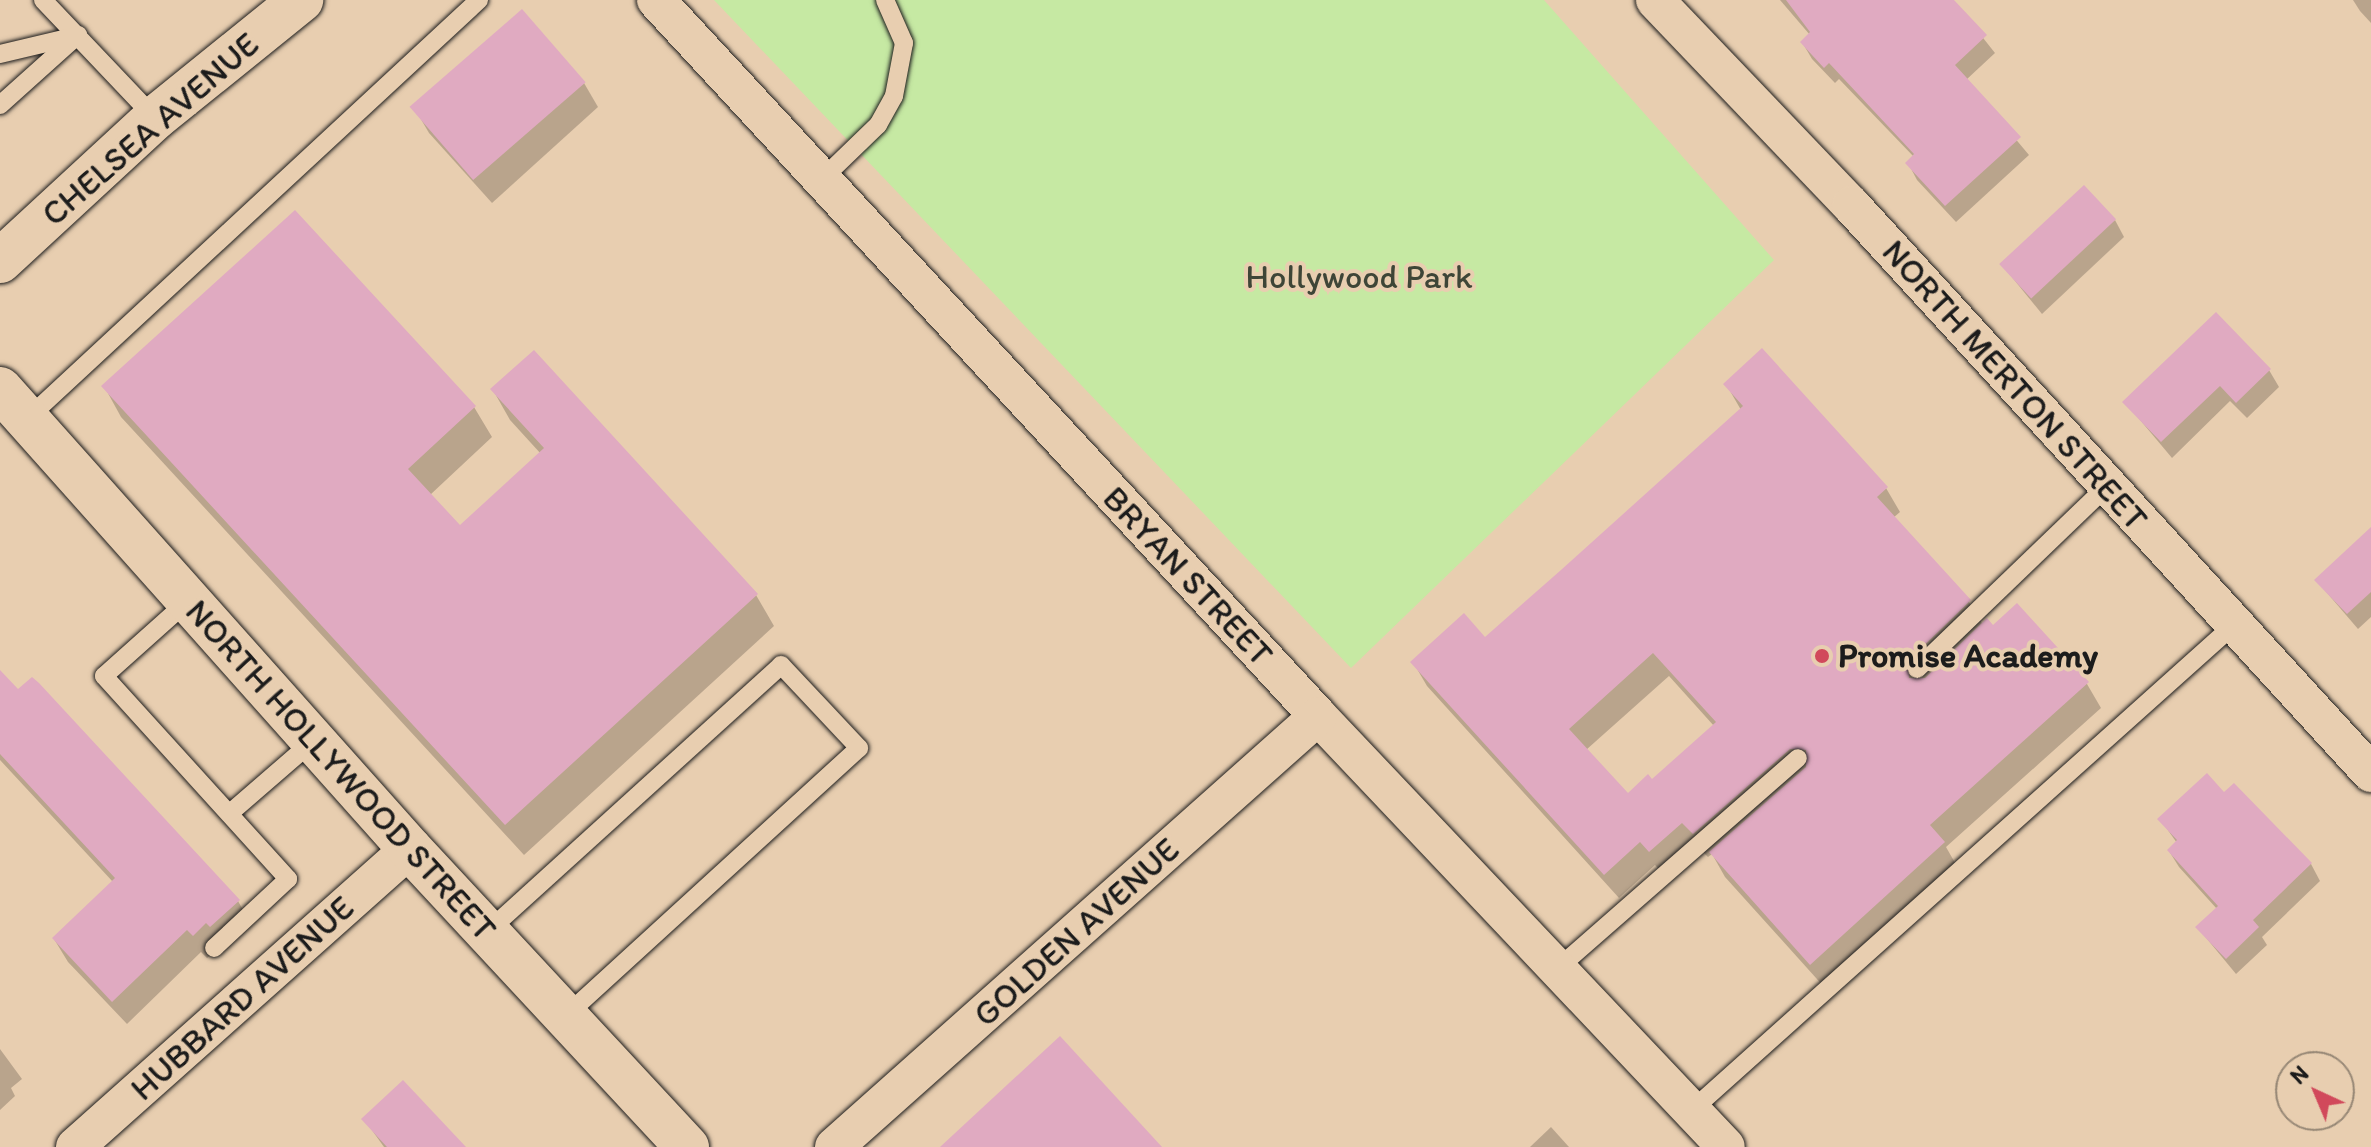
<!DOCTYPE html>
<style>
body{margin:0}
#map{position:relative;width:2371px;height:1147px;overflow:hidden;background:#e8ceb0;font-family:Itim,sans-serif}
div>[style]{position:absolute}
.green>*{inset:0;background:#c6e9a3}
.shadow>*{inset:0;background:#0003}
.building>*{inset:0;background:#e0aac1;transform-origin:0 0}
.roads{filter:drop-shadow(0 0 2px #1c1c1c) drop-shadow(0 0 2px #1c1c1c)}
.lane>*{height:18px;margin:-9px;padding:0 9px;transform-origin:9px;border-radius:9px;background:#e8ceb0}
.street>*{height:38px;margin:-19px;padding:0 19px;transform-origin:19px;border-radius:19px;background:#e8ceb0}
.secondary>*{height:44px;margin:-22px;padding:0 22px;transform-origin:22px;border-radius:22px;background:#e8ceb0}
.dots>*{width:22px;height:22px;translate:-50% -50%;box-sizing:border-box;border:4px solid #e8ceb0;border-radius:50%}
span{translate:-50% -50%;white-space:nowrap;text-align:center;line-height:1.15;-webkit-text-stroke:8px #e8ceb0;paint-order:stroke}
.street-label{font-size:34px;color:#1c1c1c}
.park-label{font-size:34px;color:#3e4537}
.poi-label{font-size:34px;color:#1c1c1c;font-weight:700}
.left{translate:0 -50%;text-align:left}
.north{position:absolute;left:2275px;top:1051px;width:80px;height:80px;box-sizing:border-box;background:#e8ceb0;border:2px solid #968775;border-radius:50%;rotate:316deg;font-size:22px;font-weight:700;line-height:32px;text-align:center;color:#1c1c1c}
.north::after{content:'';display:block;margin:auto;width:28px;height:36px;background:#d1495b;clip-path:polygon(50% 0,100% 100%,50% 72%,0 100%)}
</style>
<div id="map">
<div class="green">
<div style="clip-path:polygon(714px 0,1544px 0,1774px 260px,1351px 668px)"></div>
</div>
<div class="shadow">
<div style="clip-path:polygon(1780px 0,1953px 0,1995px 53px,1966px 80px,2029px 155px,1956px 222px,1917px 180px,1908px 163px,1914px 157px,1839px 79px,1835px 83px,1812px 59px,1802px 42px,1810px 35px)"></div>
<div style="clip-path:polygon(2353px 0,2371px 0,2371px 23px,2360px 11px)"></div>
<div style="clip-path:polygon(584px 83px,598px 107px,492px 203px,429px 133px,415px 109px)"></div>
<div style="clip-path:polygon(2115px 220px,2124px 237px,2042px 314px,2002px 265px)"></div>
<div style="clip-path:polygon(2269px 370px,2279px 387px,2247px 418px,2230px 401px,2172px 458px,2125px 402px)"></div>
<div style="clip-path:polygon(evenodd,1726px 384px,1886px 488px,1900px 512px,1893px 518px,1969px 602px,1983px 625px,2087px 684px,2101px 708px,1946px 847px,1958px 868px,1825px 988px,1725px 877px,1712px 854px,1708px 857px,1697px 846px,1664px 875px,1655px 865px,1619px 898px,1427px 686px,1413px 662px,1485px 640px,1741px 410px,1726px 384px,1669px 676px,1714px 726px,1652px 782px,1627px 796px,1586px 750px,1669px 676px)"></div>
<div style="clip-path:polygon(104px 386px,474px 407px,492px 437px,430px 495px,460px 528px,541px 454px,510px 420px,493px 390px,756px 595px,774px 626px,524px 855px,121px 417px)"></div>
<div style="clip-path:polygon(2371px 530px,2371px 617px,2358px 629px,2316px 580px)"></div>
<div style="clip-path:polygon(0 708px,238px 901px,251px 924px,207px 958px,201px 952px,127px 1024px,68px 962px,54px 939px,113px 882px,0 760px)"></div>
<div style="clip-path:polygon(2224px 795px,2311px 864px,2320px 881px,2262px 937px,2267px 945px,2236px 974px,2198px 928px,2217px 909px,2179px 867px,2169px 851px,2177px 843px,2160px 819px)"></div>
<div style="clip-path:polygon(0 1049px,22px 1079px,11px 1088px,15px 1096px,0 1110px)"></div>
<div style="clip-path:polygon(364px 1119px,463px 1147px,384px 1147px)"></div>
<div style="clip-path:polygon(1551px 1127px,1569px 1147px,1530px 1147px)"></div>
</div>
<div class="building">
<div style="clip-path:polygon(1786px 0,1954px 0,1987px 35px,1955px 65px,2021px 137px,1945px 206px,1905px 163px,1914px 154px,1829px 63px,1824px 68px,1800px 42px,1810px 32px)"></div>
<div style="left:522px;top:9px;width:97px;height:149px;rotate:49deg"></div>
<div style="left:2084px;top:185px;width:47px;height:116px;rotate:47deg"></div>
<div style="clip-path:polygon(295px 210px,476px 406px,408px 469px,460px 525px,544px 448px,490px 389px,534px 350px,758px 594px,505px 825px,101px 386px)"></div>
<div style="clip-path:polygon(2216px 312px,2271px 369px,2236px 403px,2220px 386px,2161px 442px,2122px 402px)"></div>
<div style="clip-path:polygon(evenodd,1762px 348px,1888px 487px,1877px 497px,1971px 600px,1908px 661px,1909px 678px,1925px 678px,1987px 618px,1993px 625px,2017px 603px,2089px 682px,1930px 825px,1945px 842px,1810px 965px,1709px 852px,1806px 767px,1806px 750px,1790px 749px,1693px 834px,1682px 823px,1649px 852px,1640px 842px,1604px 875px,1410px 662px,1464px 613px,1485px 637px,1561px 570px,1743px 406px,1723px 384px,1762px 348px,1653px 653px,1716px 722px,1652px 779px,1648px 774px,1628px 793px,1569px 729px,1653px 653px)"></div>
<div style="clip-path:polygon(2371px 527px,2371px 592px,2347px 614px,2314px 580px)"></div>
<div style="clip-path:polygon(0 670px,18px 689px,32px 677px,39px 683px,240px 900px,210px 927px,206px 923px,193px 936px,187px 930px,112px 1002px,52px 938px,115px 878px,0 754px)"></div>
<div style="clip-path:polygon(2207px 773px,2224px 792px,2234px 783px,2312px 863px,2253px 920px,2259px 927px,2226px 959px,2195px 927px,2218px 906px,2167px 850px,2177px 840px,2157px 819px)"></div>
<div style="clip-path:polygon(1060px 1036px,1162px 1147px,940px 1147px)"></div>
<div style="clip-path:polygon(403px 1080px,466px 1147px,387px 1147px,361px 1119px)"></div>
</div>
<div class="roads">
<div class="lane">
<div style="left:43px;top:0;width:163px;rotate:46.5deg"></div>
<div style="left:0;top:54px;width:78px;rotate:-13.3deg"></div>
<div style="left:0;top:105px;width:105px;rotate:-41.9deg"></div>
<div style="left:822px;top:179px;width:78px;rotate:-44deg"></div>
<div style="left:878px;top:125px;width:33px;rotate:-61deg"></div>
<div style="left:894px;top:96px;width:54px;rotate:-79.3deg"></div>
<div style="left:904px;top:43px;width:47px;rotate:-113.8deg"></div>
<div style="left:28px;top:418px;width:615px;rotate:-42.83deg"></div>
<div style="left:189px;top:600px;width:114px;rotate:138.2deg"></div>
<div style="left:104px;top:676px;width:274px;rotate:47.8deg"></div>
<div style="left:288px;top:879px;width:101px;rotate:137deg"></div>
<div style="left:1917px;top:669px;width:264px;rotate:-43.9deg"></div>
<div style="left:230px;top:813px;width:110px;rotate:-40.9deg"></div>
<div style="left:487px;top:932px;width:397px;rotate:-42.2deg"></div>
<div style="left:781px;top:665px;width:114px;rotate:46.8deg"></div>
<div style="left:859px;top:748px;width:398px;rotate:137.6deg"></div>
<div style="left:1557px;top:969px;width:320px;rotate:-41.2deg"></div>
<div style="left:1691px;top:1111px;width:730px;rotate:-41.84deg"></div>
</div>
<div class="street">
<div style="left:656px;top:0;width:975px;rotate:47.24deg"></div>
<div style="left:1318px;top:716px;width:593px;rotate:46.57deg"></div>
<div style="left:1655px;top:0;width:284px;rotate:46.3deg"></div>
<div style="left:1851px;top:205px;width:770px;rotate:47.53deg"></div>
<div style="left:75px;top:1147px;width:448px;rotate:-41.7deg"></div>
<div style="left:834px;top:1147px;width:648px;rotate:-41.68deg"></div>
</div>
<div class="secondary">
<div style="left:0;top:261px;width:211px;rotate:-42.7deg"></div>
<div style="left:155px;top:118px;width:188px;rotate:-38.9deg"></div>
<div style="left:0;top:389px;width:616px;rotate:48.29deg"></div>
<div style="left:410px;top:849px;width:407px;rotate:47.1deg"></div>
</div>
</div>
<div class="dots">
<div style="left:1822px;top:656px;background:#d1495b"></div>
</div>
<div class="street-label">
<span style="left:150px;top:129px;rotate:-41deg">CHELSEA AVENUE</span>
<span style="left:2015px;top:385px;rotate:48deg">NORTH MERTON STREET</span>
<span style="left:1188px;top:576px;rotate:47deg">BRYAN STREET</span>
<span style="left:341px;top:770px;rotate:48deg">NORTH HOLLYWOOD STREET</span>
<span style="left:1076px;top:932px;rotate:-42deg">GOLDEN AVENUE</span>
<span style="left:242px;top:998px;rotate:-42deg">HUBBARD AVENUE</span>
</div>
<div class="park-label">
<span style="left:1359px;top:277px">Hollywood Park</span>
</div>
<div class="poi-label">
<span class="left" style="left:1838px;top:656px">Promise Academy</span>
</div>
<div class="north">N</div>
</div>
